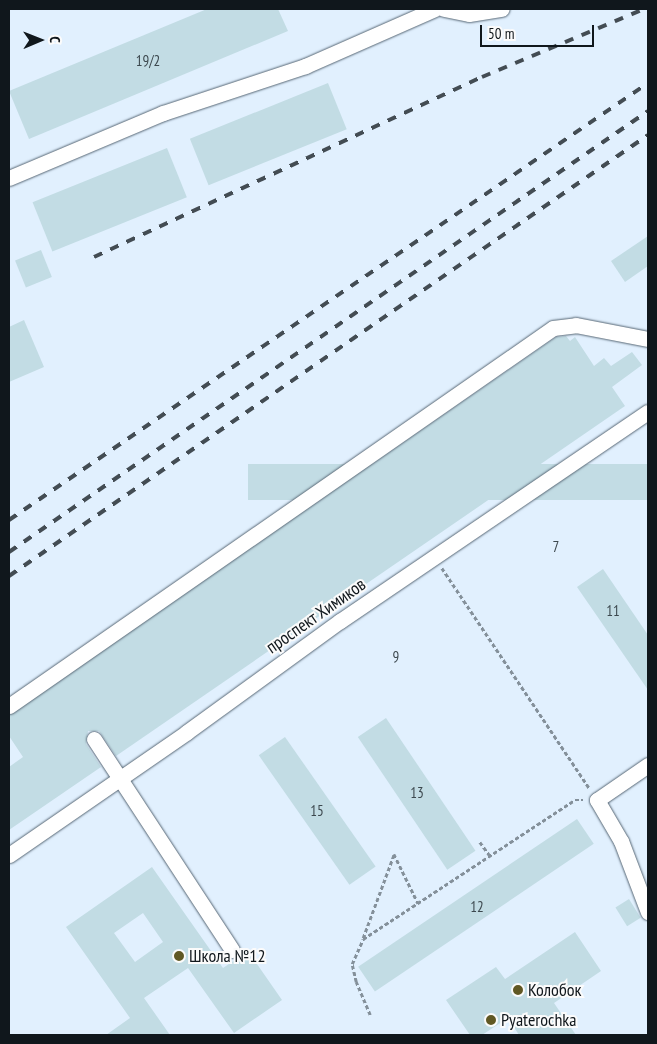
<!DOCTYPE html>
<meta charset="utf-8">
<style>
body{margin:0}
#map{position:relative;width:657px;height:1044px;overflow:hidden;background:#e1f0fe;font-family:"PT Sans Narrow",sans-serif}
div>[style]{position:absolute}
.building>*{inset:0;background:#c2dce4;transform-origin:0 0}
.path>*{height:2.5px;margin-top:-1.25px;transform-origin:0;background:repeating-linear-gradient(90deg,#84909a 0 4px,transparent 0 6.5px)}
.roads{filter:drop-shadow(0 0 1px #576775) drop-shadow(0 0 1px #576775)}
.minor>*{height:15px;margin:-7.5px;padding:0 7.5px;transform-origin:7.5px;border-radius:7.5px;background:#fff}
.rail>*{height:4px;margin-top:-2px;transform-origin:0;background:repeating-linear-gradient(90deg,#434c53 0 9px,transparent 0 18px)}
.dots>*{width:14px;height:14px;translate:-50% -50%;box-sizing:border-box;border:2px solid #fbfbfb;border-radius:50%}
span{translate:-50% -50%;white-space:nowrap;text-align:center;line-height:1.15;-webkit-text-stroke:4px #fbfbfb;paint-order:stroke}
.number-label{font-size:15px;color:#3c484e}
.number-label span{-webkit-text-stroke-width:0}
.street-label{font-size:18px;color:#10171c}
.poi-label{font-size:18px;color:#10171c}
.left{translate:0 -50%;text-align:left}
.frame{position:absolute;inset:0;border:10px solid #10171c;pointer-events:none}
.north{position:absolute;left:15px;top:15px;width:50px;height:50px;-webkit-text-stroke:4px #fbfbfb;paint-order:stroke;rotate:89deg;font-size:14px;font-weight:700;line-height:20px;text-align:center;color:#10171c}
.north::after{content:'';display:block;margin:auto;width:18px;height:22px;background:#10171c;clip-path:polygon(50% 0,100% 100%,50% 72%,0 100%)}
.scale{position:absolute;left:480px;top:25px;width:114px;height:22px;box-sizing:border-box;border:2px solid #10171c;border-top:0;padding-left:6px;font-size:15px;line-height:18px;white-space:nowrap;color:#10171c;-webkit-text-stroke:4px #fbfbfb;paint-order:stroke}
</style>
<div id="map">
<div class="building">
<div style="clip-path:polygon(207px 9px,278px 9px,288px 31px,29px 139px,9px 91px)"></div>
<div style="left:328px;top:83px;width:50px;height:149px;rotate:68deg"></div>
<div style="left:167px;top:148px;width:53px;height:145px;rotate:68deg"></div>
<div style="clip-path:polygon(648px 236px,648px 266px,625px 282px,611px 261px)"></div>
<div style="left:41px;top:250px;width:29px;height:28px;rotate:68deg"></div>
<div style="clip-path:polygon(24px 320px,44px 367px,9px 382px,9px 327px)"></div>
<div style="clip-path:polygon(566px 336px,570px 341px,575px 337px,594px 366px,604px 358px,611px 366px,632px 352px,642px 365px,612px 387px,625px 406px,116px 756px,99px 731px,88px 731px,86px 744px,101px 767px,9px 830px,9px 767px,23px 757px,9px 736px,9px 715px,556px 337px)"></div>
<div style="left:648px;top:464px;width:36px;height:400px;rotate:90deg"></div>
<div style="clip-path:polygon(603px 569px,648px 635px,648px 690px,577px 587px)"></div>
<div style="left:386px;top:718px;width:160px;height:34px;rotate:56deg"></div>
<div style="left:285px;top:737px;width:158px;height:32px;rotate:55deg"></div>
<div style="left:577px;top:819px;width:30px;height:264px;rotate:56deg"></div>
<div style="clip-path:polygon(evenodd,152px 867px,223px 968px,248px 951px,282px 1000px,234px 1033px,188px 968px,144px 998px,170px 1035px,106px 1035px,130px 1018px,66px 927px,152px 867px,143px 913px,163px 942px,135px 962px,114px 933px,143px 913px)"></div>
<div style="left:629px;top:899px;width:22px;height:16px;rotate:58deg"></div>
<div style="clip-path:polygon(575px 932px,601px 971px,554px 1003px,576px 1035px,519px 1035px,508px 1018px,482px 1035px,470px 1035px,446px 1000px,496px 967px,505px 979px)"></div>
</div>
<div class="path">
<div style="left:442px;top:568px;width:265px;rotate:56.2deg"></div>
<div style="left:480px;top:842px;width:17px;rotate:54deg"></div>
<div style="left:363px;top:938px;width:90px;rotate:-69.7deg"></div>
<div style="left:394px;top:854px;width:55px;rotate:63.9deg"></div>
<div style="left:370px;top:1015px;width:36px;rotate:-113deg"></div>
<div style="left:356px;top:982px;width:18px;rotate:-103deg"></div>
<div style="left:352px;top:964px;width:27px;rotate:-66deg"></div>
<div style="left:363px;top:939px;width:254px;rotate:-33.3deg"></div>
<div style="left:575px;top:800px;width:8px"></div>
</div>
<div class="roads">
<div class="minor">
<div style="left:444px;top:9px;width:25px;rotate:11deg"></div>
<div style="left:469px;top:14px;width:33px;rotate:-9deg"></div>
<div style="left:9px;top:178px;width:167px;rotate:-22.9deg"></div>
<div style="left:163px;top:113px;width:150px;rotate:-18.3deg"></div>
<div style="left:305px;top:66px;width:142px;rotate:-23.7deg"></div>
<div style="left:9px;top:706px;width:662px;rotate:-34.79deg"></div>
<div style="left:553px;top:328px;width:23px;rotate:-7deg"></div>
<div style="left:576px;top:325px;width:73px;rotate:11deg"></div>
<div style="left:94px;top:739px;width:252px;rotate:56.8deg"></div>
<div style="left:648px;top:765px;width:62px;rotate:145.5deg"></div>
<div style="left:597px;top:800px;width:48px;rotate:59.7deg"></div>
<div style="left:621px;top:841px;width:76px;rotate:69.2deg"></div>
<div style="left:9px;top:855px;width:216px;rotate:-34.6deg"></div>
<div style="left:187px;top:732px;width:189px;rotate:-36deg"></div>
<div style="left:340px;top:621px;width:372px;rotate:-34.2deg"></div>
</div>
</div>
<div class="rail">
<div style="left:94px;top:257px;width:428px;rotate:-24.9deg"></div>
<div style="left:482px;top:77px;width:176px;rotate:-22.8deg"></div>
<div style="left:9px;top:520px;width:774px;rotate:-34.37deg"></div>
<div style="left:9px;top:552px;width:776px;rotate:-34.61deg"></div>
<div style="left:9px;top:576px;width:776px;rotate:-34.61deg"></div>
</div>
<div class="dots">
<div style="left:179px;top:956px;background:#605824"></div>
<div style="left:518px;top:990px;background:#605824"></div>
<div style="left:491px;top:1020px;background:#605824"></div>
</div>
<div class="number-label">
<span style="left:148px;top:61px">19/2</span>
<span style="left:556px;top:547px">7</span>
<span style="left:613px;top:611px">11</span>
<span style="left:396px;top:657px">9</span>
<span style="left:417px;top:793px">13</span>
<span style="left:317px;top:811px">15</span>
<span style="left:477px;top:907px">12</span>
</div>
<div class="street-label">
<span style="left:316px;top:616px;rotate:-35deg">проспект Химиков</span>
</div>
<div class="poi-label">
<span class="left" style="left:189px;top:956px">Школа №12</span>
<span class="left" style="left:528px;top:990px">Колобок</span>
<span class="left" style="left:501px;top:1020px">Pyaterochka</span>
</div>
<div class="frame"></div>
<div class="north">С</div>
<div class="scale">50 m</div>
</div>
